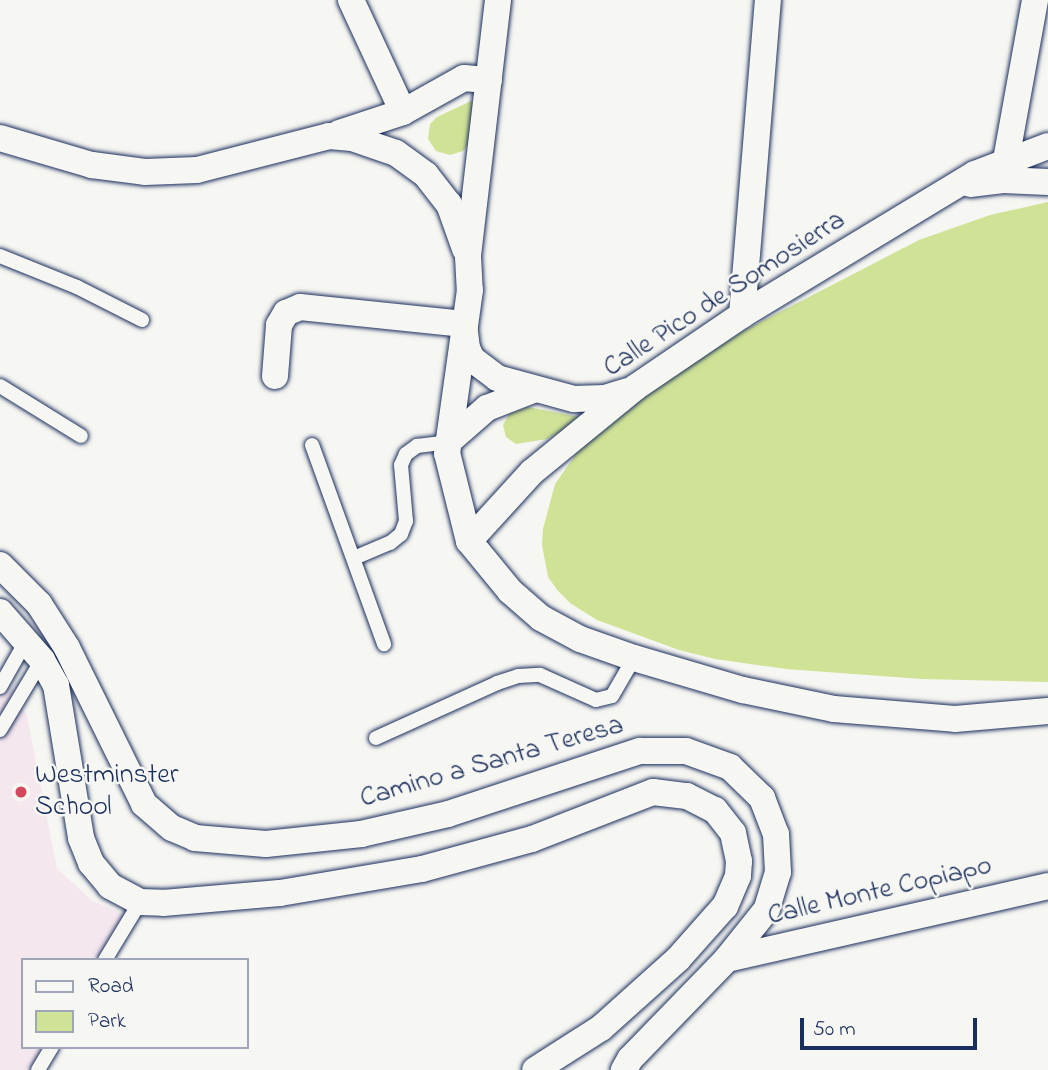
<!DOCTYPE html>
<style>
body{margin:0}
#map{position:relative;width:1048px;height:1070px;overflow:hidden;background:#f6f6f2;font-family:"Indie Flower",sans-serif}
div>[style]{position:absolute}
.built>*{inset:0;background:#f5e7ee}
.green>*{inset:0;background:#d0e296}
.roads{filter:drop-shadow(0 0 2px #1b2f5e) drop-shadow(0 0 2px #1b2f5e)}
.service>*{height:14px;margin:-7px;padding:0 7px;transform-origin:7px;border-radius:7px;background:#f6f6f2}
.minor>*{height:26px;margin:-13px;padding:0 13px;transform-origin:13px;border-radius:13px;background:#f6f6f2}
.dots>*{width:19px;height:19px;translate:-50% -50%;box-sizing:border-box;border:4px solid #f6f6f2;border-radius:50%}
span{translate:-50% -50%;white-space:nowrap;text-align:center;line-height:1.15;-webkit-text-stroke:5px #f6f6f2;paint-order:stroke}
.street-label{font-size:28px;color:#1b2f5e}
.poi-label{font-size:28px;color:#1b2f5e}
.left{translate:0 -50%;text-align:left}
.legend{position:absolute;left:21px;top:958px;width:228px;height:91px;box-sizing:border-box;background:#f6f6f2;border:2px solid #9ea6b7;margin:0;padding:9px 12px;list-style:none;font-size:21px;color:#1b2f5e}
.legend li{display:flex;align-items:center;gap:14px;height:35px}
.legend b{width:35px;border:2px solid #9ea6b7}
.scale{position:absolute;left:800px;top:1018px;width:177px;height:32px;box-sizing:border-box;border:4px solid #1b2f5e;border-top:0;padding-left:9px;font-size:21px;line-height:24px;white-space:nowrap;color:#1b2f5e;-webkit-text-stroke:5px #f6f6f2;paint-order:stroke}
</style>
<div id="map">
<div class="built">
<div style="clip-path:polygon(0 668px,27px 716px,57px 869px,93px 901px,134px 919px,109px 960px,23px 960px,23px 1047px,57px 1047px,43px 1070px,0 1070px)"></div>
</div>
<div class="green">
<div style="clip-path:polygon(471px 101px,474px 103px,468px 145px,463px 151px,450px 155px,436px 151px,428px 139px,430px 124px,437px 117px)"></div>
<div style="clip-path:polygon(1048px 202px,1048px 682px,922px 679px,786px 669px,715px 659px,679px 650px,597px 620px,570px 603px,558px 591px,548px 577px,542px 545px,543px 529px,555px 484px,579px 450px,639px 395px,745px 330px,919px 240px,990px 215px)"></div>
<div style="clip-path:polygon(528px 407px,585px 418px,547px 439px,516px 444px,506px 437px,503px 425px,509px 414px)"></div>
</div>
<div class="roads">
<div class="service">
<div style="left:0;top:256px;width:83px;rotate:21.9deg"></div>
<div style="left:77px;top:287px;width:73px;rotate:26.9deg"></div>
<div style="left:0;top:386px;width:95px;rotate:31.7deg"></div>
<div style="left:312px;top:445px;width:212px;rotate:70.1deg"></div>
<div style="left:354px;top:558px;width:39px;rotate:-23deg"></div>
<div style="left:390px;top:543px;width:14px;rotate:-39deg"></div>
<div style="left:401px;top:534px;width:14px;rotate:-69deg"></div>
<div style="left:406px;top:521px;width:56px;rotate:-95.1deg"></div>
<div style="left:401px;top:465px;width:12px;rotate:-66deg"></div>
<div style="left:406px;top:454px;width:14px;rotate:-36deg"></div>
<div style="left:417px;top:446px;width:31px;rotate:-7deg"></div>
<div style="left:0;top:687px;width:53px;rotate:-60.5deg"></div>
<div style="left:0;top:730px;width:82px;rotate:-59deg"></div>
<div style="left:376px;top:738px;width:133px;rotate:-24.4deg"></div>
<div style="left:497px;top:683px;width:22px;rotate:-18deg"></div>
<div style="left:518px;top:676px;width:22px;rotate:-3deg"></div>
<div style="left:540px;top:675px;width:61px;rotate:24.1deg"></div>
<div style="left:596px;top:700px;width:16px;rotate:-14deg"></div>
<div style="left:612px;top:696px;width:44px;rotate:-59.9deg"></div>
<div style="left:105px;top:960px;width:68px;rotate:-58.9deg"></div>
<div style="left:38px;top:1070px;width:27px;rotate:-59deg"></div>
</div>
<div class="minor">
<div style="left:351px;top:0;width:123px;rotate:65.1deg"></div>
<div style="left:498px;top:0;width:258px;rotate:96.7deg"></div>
<div style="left:468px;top:256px;width:34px;rotate:87deg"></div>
<div style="left:470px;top:290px;width:165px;rotate:98deg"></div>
<div style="left:447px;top:453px;width:91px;rotate:76deg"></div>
<div style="left:469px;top:541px;width:65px;rotate:50.6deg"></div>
<div style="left:510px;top:591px;width:41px;rotate:41.1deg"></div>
<div style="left:541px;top:618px;width:44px;rotate:28.3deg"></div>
<div style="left:580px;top:639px;width:57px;rotate:19.4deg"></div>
<div style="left:634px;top:658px;width:114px;rotate:16.4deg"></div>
<div style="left:743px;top:690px;width:93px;rotate:11.8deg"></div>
<div style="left:834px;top:709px;width:121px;rotate:4.7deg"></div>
<div style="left:955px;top:719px;width:93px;rotate:-4.9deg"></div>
<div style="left:339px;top:133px;width:67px;rotate:-18.2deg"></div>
<div style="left:403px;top:112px;width:70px;rotate:-29.1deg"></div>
<div style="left:464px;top:78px;width:25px;rotate:5deg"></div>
<div style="left:0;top:138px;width:96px;rotate:16.4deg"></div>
<div style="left:92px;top:165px;width:53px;rotate:7.5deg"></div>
<div style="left:145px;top:172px;width:52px;rotate:-2.2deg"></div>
<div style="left:197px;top:170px;width:136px;rotate:-14.4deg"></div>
<div style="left:329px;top:136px;width:23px;rotate:5deg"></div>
<div style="left:352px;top:138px;width:46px;rotate:18.8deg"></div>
<div style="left:396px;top:153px;width:37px;rotate:36deg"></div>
<div style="left:426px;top:175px;width:37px;rotate:52deg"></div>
<div style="left:449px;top:204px;width:48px;rotate:70.4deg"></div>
<div style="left:1006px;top:160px;width:163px;rotate:-79.7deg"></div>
<div style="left:970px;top:184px;width:33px;rotate:-7deg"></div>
<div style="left:1003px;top:180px;width:45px;rotate:2.5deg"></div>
<div style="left:742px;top:315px;width:316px;rotate:-85.3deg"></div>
<div style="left:275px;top:376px;width:51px;rotate:-85.5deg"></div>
<div style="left:279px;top:325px;width:14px;rotate:-60deg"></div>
<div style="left:286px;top:313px;width:15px;rotate:-23deg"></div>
<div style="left:300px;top:307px;width:165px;rotate:5.9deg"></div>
<div style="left:464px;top:324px;width:24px;rotate:83deg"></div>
<div style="left:467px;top:348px;width:12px;rotate:66deg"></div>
<div style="left:472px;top:359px;width:31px;rotate:37deg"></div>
<div style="left:497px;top:378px;width:80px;rotate:15.3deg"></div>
<div style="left:574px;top:399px;width:31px;rotate:-2deg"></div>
<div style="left:605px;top:398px;width:24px;rotate:-17deg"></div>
<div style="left:448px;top:442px;width:52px;rotate:-41.1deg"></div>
<div style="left:487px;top:408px;width:49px;rotate:-21.4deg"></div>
<div style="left:469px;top:541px;width:93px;rotate:-47.6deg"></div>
<div style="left:532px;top:472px;width:134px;rotate:-39.3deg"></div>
<div style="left:636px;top:387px;width:128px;rotate:-34.2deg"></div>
<div style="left:742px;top:315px;width:272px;rotate:-31.2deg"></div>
<div style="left:975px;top:174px;width:78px;rotate:-21deg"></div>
<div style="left:0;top:565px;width:55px;rotate:45deg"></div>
<div style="left:39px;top:604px;width:52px;rotate:57.5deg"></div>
<div style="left:67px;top:648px;width:174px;rotate:63.7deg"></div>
<div style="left:144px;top:804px;width:37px;rotate:41deg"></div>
<div style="left:172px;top:828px;width:25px;rotate:23deg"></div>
<div style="left:195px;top:838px;width:71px;rotate:4.8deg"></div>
<div style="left:266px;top:844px;width:96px;rotate:-6deg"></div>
<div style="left:361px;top:834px;width:89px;rotate:-12.9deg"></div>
<div style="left:448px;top:814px;width:202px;rotate:-18.2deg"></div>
<div style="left:640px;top:751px;width:46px"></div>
<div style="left:686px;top:751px;width:47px;rotate:20deg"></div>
<div style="left:730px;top:767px;width:45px;rotate:44.1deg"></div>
<div style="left:762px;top:798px;width:39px;rotate:69deg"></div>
<div style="left:776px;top:834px;width:38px;rotate:87deg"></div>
<div style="left:778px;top:872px;width:39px;rotate:107deg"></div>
<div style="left:767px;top:909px;width:64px;rotate:128.7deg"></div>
<div style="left:727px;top:959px;width:139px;rotate:134.1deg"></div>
<div style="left:630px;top:1059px;width:13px;rotate:119deg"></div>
<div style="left:0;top:612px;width:64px;rotate:48.8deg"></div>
<div style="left:42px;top:660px;width:29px;rotate:61deg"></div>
<div style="left:56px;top:685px;width:155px;rotate:80.7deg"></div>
<div style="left:81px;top:838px;width:27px;rotate:68deg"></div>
<div style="left:91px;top:863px;width:30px;rotate:50deg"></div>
<div style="left:110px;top:886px;width:34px;rotate:28deg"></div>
<div style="left:140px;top:902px;width:23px;rotate:2deg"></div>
<div style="left:163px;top:903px;width:117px;rotate:-4.9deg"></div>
<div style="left:280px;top:893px;width:144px;rotate:-9.6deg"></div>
<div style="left:422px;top:869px;width:114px;rotate:-15.3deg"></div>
<div style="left:532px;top:839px;width:130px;rotate:-21.2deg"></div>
<div style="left:653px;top:792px;width:34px;rotate:7deg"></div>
<div style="left:687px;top:796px;width:31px;rotate:27deg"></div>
<div style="left:715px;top:810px;width:29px;rotate:52deg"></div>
<div style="left:733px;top:833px;width:29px;rotate:78deg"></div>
<div style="left:739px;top:861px;width:15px;rotate:94deg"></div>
<div style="left:738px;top:876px;width:33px;rotate:113deg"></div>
<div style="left:725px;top:906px;width:71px;rotate:131.6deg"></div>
<div style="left:678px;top:959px;width:103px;rotate:138.1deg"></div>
<div style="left:601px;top:1028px;width:78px;rotate:147.5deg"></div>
<div style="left:727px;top:959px;width:329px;rotate:-12.8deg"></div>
</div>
</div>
<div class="dots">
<div style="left:21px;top:792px;background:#d1495b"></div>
</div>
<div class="street-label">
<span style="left:725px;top:295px;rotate:-33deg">Calle Pico de Somosierra</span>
<span style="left:492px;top:763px;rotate:-16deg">Camino a Santa Teresa</span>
<span style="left:880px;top:892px;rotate:-13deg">Calle Monte Copiapo</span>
</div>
<div class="poi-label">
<span class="left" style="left:35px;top:792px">Westminster<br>School</span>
</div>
<ul class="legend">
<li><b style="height:9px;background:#f6f6f2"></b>Road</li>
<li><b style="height:19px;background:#d0e296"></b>Park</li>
</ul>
<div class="scale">50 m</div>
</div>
